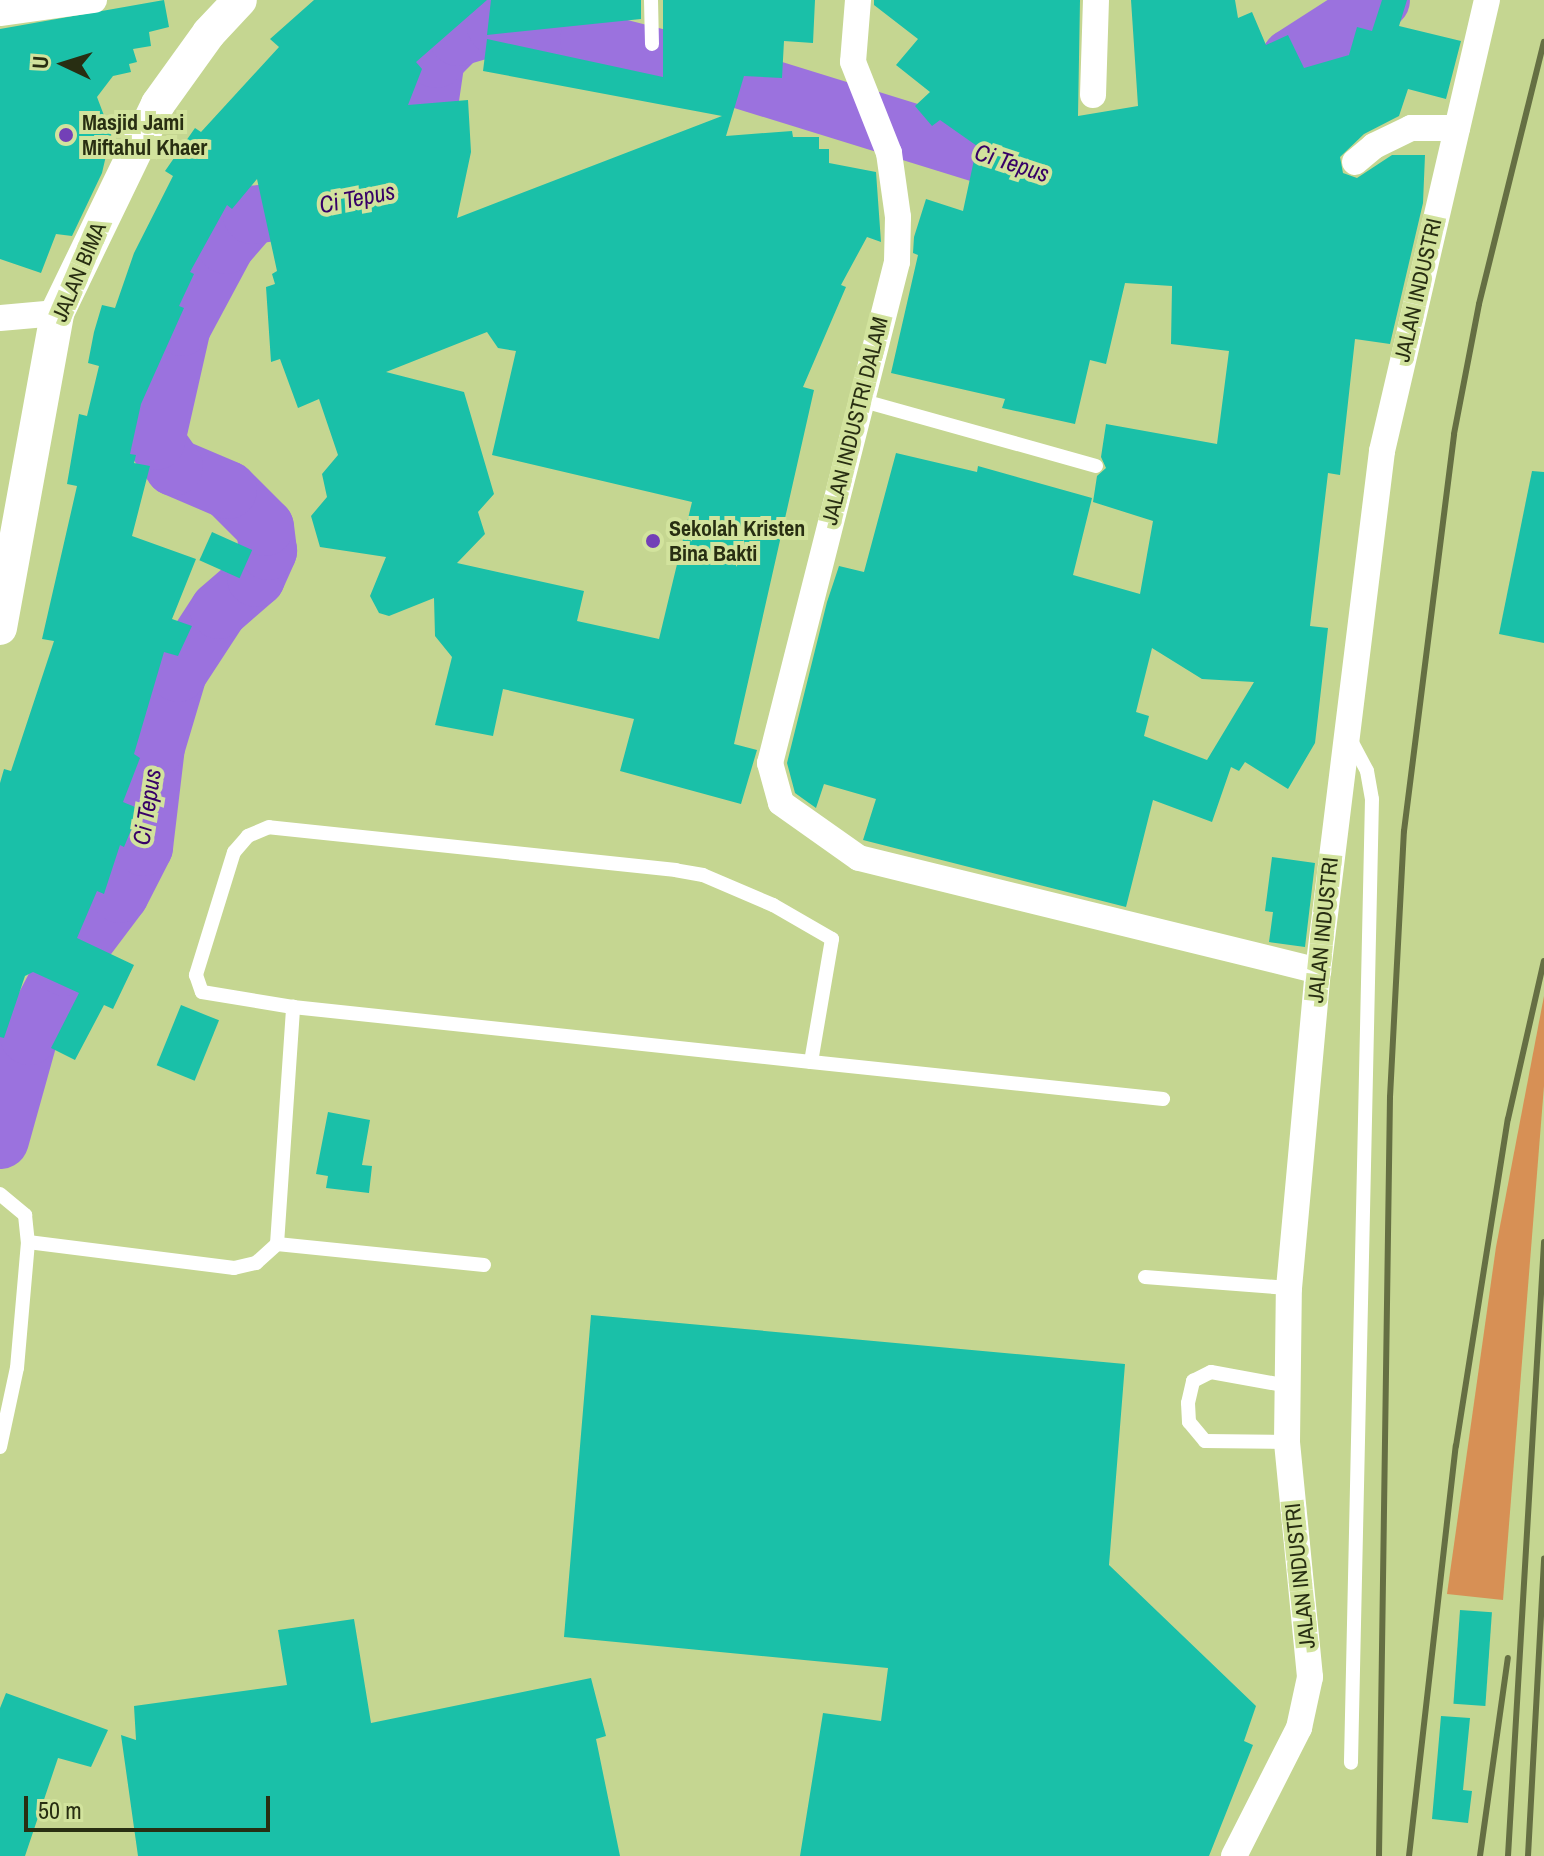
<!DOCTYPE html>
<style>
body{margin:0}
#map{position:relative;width:1544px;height:1856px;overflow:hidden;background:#c5d691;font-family:"Archivo Narrow",sans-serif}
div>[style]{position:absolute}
.green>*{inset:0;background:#d79055}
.river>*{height:58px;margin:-29px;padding:0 29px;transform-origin:29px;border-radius:29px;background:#9b72de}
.building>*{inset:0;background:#1ac0a8;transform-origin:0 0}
.service>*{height:14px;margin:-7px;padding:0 7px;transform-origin:7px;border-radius:7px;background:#fff}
.minor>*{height:26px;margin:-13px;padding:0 13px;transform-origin:13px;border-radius:13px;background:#fff}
.tertiary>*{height:34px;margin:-17px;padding:0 17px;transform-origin:17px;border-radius:17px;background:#fff}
.rail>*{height:6px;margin:-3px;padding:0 3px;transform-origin:3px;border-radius:3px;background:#656f43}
.dots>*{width:22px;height:22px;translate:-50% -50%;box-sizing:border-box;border:4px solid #d2e39d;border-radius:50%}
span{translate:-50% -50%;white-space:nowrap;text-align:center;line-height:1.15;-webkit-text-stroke:8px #d2e39d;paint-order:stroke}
.poi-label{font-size:22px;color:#282e12;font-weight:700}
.left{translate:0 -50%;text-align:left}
.street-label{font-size:22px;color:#282e12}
.water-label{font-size:24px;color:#370067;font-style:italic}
.north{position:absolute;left:24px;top:24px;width:80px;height:80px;-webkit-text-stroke:6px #d2e39d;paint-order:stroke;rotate:274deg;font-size:22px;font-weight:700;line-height:32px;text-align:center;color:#282e12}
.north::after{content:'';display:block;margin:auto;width:28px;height:36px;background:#282e12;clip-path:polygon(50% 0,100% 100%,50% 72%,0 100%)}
.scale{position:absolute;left:24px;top:1796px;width:246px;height:36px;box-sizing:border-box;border:4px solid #282e12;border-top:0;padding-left:10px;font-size:24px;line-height:28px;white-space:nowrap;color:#282e12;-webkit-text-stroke:6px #d2e39d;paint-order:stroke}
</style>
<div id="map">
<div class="green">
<div style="clip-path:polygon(1544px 996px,1544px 1086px,1503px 1600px,1447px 1594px,1496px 1247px)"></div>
</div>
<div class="river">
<div style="left:1249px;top:114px;width:70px;rotate:-53.1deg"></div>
<div style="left:1291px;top:58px;width:107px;rotate:-32.8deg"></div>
<div style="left:0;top:1140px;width:108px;rotate:-74.4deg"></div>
<div style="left:29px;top:1036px;width:78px;rotate:-62.4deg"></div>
<div style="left:65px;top:967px;width:91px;rotate:-53deg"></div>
<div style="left:120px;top:894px;width:53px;rotate:-62.9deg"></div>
<div style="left:144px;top:847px;width:101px;rotate:-83.2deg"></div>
<div style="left:156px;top:747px;width:77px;rotate:-73.4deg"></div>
<div style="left:178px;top:673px;width:75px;rotate:-56.9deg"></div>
<div style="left:219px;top:610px;width:49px;rotate:-40.9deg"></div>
<div style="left:256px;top:578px;width:30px;rotate:-66deg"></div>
<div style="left:268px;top:551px;width:24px;rotate:-97deg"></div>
<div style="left:265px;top:527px;width:52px;rotate:-135deg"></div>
<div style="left:228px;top:490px;width:59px;rotate:-156.9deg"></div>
<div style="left:174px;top:467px;width:32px;rotate:-125deg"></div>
<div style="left:156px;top:441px;width:117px;rotate:-77.2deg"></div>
<div style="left:182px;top:327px;width:93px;rotate:-61.8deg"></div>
<div style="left:226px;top:245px;width:40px;rotate:-49deg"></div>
<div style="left:252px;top:215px;width:151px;rotate:-7.6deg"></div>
<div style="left:402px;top:195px;width:40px;rotate:-62deg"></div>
<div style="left:421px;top:160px;width:102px;rotate:-81.6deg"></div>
<div style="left:436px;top:59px;width:31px;rotate:-45deg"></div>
<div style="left:458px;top:37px;width:40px;rotate:-16deg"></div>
<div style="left:496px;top:26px;width:94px;rotate:8.6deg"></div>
<div style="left:589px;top:40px;width:145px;rotate:14.4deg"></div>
<div style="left:729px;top:76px;width:338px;rotate:17.2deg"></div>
</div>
<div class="building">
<div style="clip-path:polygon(164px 0,169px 27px,149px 32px,151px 46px,133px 49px,137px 62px,129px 64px,131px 72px,113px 76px,97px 97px,111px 134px,102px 173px,72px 236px,56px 234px,41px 273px,0 259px,0 29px)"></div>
<div style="clip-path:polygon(evenodd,314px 0,487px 0,416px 62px,422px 69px,408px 105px,468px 100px,471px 152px,457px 218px,722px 116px,483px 71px,487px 39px,663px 77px,663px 0,815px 0,813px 43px,784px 41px,782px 78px,744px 76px,726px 136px,792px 131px,793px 137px,819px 137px,819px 149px,829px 149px,829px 163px,876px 172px,881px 242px,867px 237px,841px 285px,846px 287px,803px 387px,814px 390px,734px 744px,757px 750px,741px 804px,620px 771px,634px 719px,503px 689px,493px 736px,435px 725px,452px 657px,435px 636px,434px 598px,389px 616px,379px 613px,370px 596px,386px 557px,320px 547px,311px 516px,327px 497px,322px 474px,338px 455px,319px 399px,298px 408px,280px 359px,271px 362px,266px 287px,275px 284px,272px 274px,277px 271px,257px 179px,232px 209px,227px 205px,190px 272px,194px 274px,179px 306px,184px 308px,141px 404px,130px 454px,136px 455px,134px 463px,150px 466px,132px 536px,196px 559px,172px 619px,192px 626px,178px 656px,164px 652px,134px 754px,140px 758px,123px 802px,135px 807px,134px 823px,124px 847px,120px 845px,104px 894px,97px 891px,77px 938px,134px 965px,113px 1009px,104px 1005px,75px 1060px,51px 1048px,79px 993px,33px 972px,25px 976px,4px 1038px,0 1037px,0 783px,4px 769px,11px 771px,54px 641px,42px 639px,77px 486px,67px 484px,79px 414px,87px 416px,99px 366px,88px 363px,94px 332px,102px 305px,115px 308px,134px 253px,173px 176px,165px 171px,195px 128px,201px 132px,279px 47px,270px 39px,314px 0,487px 332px,498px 348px,516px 351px,492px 455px,692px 502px,659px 639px,577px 621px,584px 591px,457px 563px,485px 534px,478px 512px,494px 494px,464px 392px,386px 372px,487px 332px)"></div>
<div style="clip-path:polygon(491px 0,641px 0,641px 19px,487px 35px)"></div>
<div style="clip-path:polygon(evenodd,874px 0,1080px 0,1078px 116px,1138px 106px,1131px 0,1235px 0,1238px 18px,1252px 12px,1266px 45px,1288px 35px,1304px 68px,1349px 55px,1357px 27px,1372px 31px,1382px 0,1407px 0,1399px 26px,1461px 41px,1446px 99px,1408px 89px,1399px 116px,1364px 134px,1340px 157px,1343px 173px,1357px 178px,1392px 155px,1425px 155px,1423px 203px,1390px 344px,1355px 339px,1340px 475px,1328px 473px,1310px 626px,1328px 628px,1315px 743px,1288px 789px,1245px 762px,1239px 771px,1231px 767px,1212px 822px,1153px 800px,1126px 907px,863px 840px,876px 799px,824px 784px,816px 808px,795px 793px,787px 763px,827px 602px,839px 566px,864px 572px,896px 453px,977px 472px,978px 466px,1092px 498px,1073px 575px,1140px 594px,1153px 521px,1093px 502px,1097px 476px,1106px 468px,1101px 457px,1106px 424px,1217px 444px,1229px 351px,1171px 344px,1172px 286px,1125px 283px,1106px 364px,1090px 360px,1075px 424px,1002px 408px,1005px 399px,891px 373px,918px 255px,913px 253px,914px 237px,926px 199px,963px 211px,977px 146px,940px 120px,932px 126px,915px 106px,930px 92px,896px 65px,918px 39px,874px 5px,874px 0,1152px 648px,1202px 679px,1254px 682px,1207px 760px,1144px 736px,1149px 716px,1136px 712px,1152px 648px)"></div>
<div style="clip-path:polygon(1532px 471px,1544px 472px,1544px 643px,1499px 634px)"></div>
<div style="left:212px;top:532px;width:44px;height:31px;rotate:24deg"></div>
<div style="clip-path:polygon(1272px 857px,1315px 863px,1305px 947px,1269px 942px,1273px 912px,1265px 911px)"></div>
<div style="left:181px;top:1005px;width:41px;height:65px;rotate:22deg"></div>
<div style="clip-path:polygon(328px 1112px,370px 1120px,362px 1165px,372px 1166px,369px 1193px,326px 1188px,328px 1176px,316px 1174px)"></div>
<div style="clip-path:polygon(591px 1315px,1125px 1364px,1109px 1565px,1256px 1706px,1244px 1741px,1253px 1745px,1209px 1856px,800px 1856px,823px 1713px,881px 1721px,888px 1668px,564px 1637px)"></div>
<div style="left:1460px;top:1610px;width:32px;height:94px;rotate:4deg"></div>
<div style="clip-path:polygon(354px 1619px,371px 1723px,591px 1678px,606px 1736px,596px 1739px,620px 1856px,138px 1856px,121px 1735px,136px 1740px,134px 1706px,287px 1685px,278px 1630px)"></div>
<div style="clip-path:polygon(6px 1693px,108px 1730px,91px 1767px,58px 1758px,25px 1856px,0 1856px,0 1708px)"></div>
<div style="clip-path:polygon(1441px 1716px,1470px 1718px,1463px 1790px,1472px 1791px,1468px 1823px,1432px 1819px)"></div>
</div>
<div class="service">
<div style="left:651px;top:0;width:44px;rotate:88.7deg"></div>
<div style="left:860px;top:400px;width:245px;rotate:15.6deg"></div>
<div style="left:1349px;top:737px;width:38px;rotate:62deg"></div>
<div style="left:1367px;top:771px;width:28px;rotate:80deg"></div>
<div style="left:1372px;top:799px;width:964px;rotate:91.25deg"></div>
<div style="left:811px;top:1062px;width:125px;rotate:-80.3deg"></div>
<div style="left:832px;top:939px;width:68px;rotate:-150deg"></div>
<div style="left:773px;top:905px;width:76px;rotate:-156.8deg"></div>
<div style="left:703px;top:875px;width:27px;rotate:-170deg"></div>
<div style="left:676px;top:870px;width:409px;rotate:-174deg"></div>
<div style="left:269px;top:827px;width:23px;rotate:157deg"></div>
<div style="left:248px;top:836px;width:21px;rotate:131deg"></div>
<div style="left:234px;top:852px;width:129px;rotate:107.2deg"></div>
<div style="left:196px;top:975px;width:18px;rotate:71deg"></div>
<div style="left:202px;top:992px;width:92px;rotate:9.4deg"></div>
<div style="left:293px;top:1007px;width:521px;rotate:6.06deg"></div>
<div style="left:811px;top:1062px;width:354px;rotate:6deg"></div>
<div style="left:0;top:1194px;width:33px;rotate:40deg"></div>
<div style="left:25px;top:1215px;width:27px;rotate:84deg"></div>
<div style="left:28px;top:1242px;width:208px;rotate:7.2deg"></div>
<div style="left:234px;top:1268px;width:23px;rotate:-13deg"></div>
<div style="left:256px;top:1263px;width:28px;rotate:-42deg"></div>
<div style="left:277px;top:1244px;width:208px;rotate:5.8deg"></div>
<div style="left:277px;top:1244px;width:238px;rotate:-86.1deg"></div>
<div style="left:1145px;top:1277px;width:144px;rotate:4.4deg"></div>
<div style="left:1287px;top:1442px;width:82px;rotate:-179.3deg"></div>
<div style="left:1205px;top:1441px;width:25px;rotate:-130deg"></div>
<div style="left:1189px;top:1422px;width:19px;rotate:-93deg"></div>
<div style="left:1188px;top:1403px;width:23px;rotate:-77deg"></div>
<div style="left:1193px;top:1381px;width:20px;rotate:-27deg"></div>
<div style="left:1211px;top:1372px;width:78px;rotate:10.3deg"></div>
<div style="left:0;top:1447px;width:81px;rotate:-77.9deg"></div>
<div style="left:17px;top:1368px;width:126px;rotate:-85deg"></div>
</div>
<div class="minor">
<div style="left:858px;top:0;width:62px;rotate:94.6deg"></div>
<div style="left:853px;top:62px;width:98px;rotate:68.4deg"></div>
<div style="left:889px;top:153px;width:65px;rotate:82deg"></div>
<div style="left:898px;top:217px;width:45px;rotate:91.3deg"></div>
<div style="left:897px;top:262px;width:517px;rotate:104.22deg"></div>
<div style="left:770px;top:763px;width:41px;rotate:74.6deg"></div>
<div style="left:781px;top:803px;width:95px;rotate:35.2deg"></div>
<div style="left:859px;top:858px;width:473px;rotate:13.8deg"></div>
<div style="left:0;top:13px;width:95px;rotate:-7.9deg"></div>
<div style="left:1093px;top:95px;width:95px;rotate:-88.2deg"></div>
<div style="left:1355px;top:162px;width:25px;rotate:-40deg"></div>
<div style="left:1374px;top:146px;width:41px;rotate:-25.9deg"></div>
<div style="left:1411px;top:128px;width:46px"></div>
<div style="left:0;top:318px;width:57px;rotate:-5deg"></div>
<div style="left:1234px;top:1856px;width:144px;rotate:-63.1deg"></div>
<div style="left:1299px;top:1728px;width:52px;rotate:-77.8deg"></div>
<div style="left:1310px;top:1677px;width:236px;rotate:-95.6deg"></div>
<div style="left:1287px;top:1442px;width:154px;rotate:-89.3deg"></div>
<div style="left:1289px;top:1288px;width:318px;rotate:-84.8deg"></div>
<div style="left:1318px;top:971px;width:524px;rotate:-82.98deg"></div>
<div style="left:1382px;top:451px;width:463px;rotate:-76.9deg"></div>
</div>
<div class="tertiary">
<div style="left:0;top:628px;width:320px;rotate:-79.7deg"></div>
<div style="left:57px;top:313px;width:232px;rotate:-64.2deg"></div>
<div style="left:158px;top:104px;width:87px;rotate:-54.3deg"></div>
<div style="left:209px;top:33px;width:45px;rotate:-46.8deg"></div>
</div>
<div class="rail">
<div style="left:1379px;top:1856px;width:759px;rotate:-89.17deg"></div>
<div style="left:1390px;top:1097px;width:266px;rotate:-87deg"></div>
<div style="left:1404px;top:831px;width:400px;rotate:-82.8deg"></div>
<div style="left:1454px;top:434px;width:132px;rotate:-79.1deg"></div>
<div style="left:1479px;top:304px;width:270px;rotate:-76.1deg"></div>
<div style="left:1409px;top:1856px;width:413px;rotate:-83.5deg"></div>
<div style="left:1456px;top:1446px;width:331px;rotate:-81deg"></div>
<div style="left:1508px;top:1119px;width:162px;rotate:-77.2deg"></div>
<div style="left:1480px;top:1856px;width:200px;rotate:-82deg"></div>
<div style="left:1508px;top:1856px;width:615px;rotate:-86.64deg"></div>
<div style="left:1528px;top:1856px;width:298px;rotate:-86.9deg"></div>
</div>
<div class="dots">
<div style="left:66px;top:135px;background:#7340b7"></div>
<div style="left:653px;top:541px;background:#7340b7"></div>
</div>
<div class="poi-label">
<span class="left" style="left:82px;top:135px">Masjid Jami<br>Miftahul Khaer</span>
<span class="left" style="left:669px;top:541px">Sekolah Kristen<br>Bina Bakti</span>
</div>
<div class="street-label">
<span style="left:79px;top:272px;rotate:-67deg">JALAN BIMA</span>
<span style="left:1418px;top:290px;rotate:-77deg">JALAN INDUSTRI</span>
<span style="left:855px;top:421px;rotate:-76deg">JALAN INDUSTRI DALAM</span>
<span style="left:1323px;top:930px;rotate:-84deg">JALAN INDUSTRI</span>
<span style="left:1300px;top:1576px;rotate:-96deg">JALAN INDUSTRI</span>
</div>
<div class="water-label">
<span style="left:1012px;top:163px;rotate:18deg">Ci Tepus</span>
<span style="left:357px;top:198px;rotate:-11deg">Ci Tepus</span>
<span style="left:147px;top:807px;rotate:-81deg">Ci Tepus</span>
</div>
<div class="north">U</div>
<div class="scale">50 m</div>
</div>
